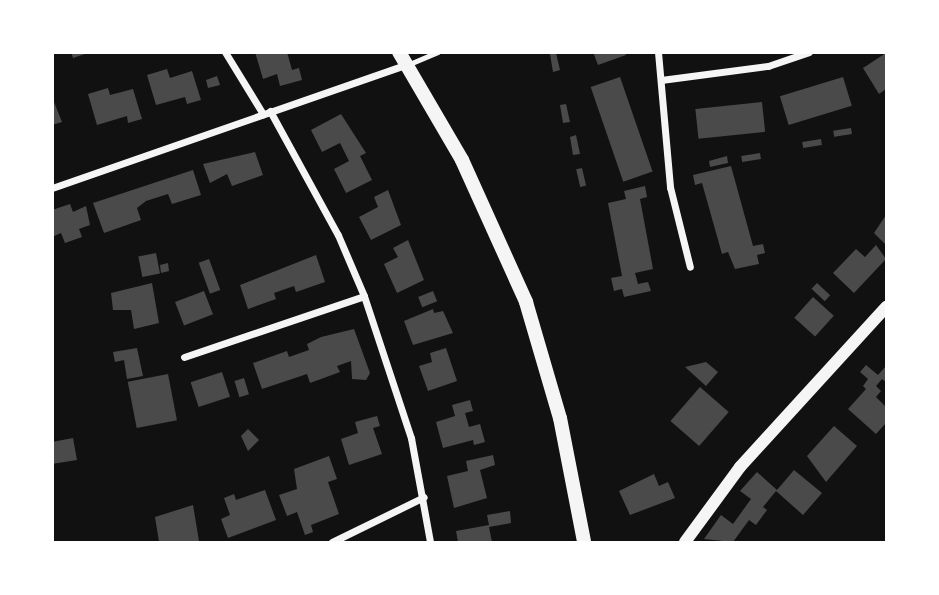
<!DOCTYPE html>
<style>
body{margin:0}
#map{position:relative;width:939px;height:595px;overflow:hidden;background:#111;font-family:Commissioner,sans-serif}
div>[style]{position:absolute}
.building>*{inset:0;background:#4a4a4a;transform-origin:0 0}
.service>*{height:5px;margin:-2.5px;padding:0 2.5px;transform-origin:2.5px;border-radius:2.5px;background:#f5f5f5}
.minor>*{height:7px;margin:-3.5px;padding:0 3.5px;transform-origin:3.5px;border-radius:3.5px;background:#f5f5f5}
.tertiary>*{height:12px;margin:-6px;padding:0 6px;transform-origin:6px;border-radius:6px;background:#f5f5f5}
.secondary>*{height:14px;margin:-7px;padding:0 7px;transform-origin:7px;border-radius:7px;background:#f5f5f5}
span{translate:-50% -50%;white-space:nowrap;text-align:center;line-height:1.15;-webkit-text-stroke:7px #fff;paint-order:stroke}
.frame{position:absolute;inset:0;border:54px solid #fff;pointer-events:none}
</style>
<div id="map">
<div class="building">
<div style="clip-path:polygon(71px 52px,88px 52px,88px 53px,73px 58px)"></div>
<div style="clip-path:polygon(255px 52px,287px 52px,292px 70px,299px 68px,302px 80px,280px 86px,277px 74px,263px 79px)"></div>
<div style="clip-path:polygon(593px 52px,625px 52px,626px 55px,598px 65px)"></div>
<div style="clip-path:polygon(556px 53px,560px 70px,553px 72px,550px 54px)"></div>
<div style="clip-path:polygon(886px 53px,886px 89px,879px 94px,863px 68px)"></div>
<div style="clip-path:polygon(167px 69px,170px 78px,192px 71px,201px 100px,187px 104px,185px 97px,156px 105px,147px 75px)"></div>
<div style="clip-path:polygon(217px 76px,220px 85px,208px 88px,206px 80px)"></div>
<div style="left:620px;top:77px;width:100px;height:31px;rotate:71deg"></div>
<div style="left:843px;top:77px;width:30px;height:66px;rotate:73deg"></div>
<div style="clip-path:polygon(108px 88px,110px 95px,133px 89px,142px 119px,128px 123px,127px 116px,97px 125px,88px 94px)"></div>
<div style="clip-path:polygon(52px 97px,62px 122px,52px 125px)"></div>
<div style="left:762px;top:102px;width:30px;height:67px;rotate:84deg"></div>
<div style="clip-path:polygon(566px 104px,570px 122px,563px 123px,560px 105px)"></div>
<div style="clip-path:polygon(341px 114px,366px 153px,360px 156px,372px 180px,346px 193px,334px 169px,349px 161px,340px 143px,322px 152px,311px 130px)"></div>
<div style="left:851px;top:128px;width:6px;height:18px;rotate:81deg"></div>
<div style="clip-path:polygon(576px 135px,580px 154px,573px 155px,570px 137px)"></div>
<div style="left:821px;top:139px;width:6px;height:19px;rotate:81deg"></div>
<div style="clip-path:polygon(255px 152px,263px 175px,232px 186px,227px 174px,210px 183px,203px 164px)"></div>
<div style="left:760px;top:153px;width:6px;height:19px;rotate:81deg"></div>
<div style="clip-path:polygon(727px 156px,728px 163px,710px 167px,709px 161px)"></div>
<div style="clip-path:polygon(731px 166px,753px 246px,763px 244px,765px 253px,757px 255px,759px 264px,735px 269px,728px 252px,722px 254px,702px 183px,695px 185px,693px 175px)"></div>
<div style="left:582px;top:168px;width:18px;height:6px;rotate:77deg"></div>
<div style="clip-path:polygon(193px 170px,201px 195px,172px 204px,168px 194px,146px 201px,137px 208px,141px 220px,104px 233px,93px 203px)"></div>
<div style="clip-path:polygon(645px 186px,647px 197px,640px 199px,653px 269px,635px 273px,638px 284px,648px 282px,651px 291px,624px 297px,622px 289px,614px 291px,611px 278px,622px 276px,608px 203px,626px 199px,624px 191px)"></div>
<div style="clip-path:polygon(388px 190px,401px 225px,371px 240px,359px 217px,378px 207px,374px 197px)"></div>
<div style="clip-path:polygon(70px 204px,73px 212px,86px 206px,90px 225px,79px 229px,82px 237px,65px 243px,61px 233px,52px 237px,52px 210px)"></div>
<div style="clip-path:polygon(886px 215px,886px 245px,874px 233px)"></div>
<div style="clip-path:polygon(408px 240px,424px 280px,397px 293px,384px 264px,398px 257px,393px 248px)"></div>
<div style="clip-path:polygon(876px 245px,886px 259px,854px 293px,833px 273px,856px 249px,865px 257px)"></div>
<div style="left:156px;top:253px;width:21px;height:18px;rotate:79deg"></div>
<div style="clip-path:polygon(316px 255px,325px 282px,296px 292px,294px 286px,274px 293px,276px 299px,248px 309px,240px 285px)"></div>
<div style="left:209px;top:259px;width:33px;height:11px;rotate:70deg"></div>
<div style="clip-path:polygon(168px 263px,169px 271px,161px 273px,160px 265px)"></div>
<div style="clip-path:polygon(152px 283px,159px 323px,134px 329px,131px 310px,113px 310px,111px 293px)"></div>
<div style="left:817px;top:283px;width:18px;height:8px;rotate:43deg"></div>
<div style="left:204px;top:291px;width:25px;height:31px;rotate:69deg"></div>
<div style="left:433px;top:291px;width:11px;height:16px;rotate:68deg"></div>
<div style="left:813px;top:297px;width:28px;height:28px;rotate:42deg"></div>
<div style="clip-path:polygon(433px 309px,434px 313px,443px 311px,453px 333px,413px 345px,404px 321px)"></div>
<div style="clip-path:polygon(354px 329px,370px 373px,366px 380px,352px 379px,351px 361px,337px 366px,340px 372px,310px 383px,307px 374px,262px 389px,253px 363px,287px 351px,289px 357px,309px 350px,307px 344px,321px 337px)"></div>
<div style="clip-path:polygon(137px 348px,143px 376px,127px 379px,124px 360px,115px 362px,113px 352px)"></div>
<div style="clip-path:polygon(446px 348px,457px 381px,428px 391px,419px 366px,432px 362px,430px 353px)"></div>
<div style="clip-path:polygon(706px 362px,718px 372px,706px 386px,685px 367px)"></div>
<div style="clip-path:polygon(866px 365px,878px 375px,886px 366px,886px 382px,882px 379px,876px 386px,881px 391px,876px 397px,886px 407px,886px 423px,876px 434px,848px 409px,866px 389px,863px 386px,868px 379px,860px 372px)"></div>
<div style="left:222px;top:372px;width:26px;height:33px;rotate:72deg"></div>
<div style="left:168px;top:374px;width:47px;height:41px;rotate:79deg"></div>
<div style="left:244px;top:378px;width:17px;height:10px;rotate:73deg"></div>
<div style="left:700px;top:387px;width:38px;height:45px;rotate:41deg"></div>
<div style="clip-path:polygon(470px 400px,473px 411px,465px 413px,469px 427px,480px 424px,485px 442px,474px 445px,473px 440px,443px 448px,436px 422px,455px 416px,452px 405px)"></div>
<div style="clip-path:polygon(377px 416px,380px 426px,373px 428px,382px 454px,349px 465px,341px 439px,358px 433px,355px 422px)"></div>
<div style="clip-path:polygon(834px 426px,857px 446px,826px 482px,807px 456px)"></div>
<div style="clip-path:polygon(248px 429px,259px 440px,248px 451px,241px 436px)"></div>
<div style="clip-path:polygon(73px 438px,77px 460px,52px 464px,52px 442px)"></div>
<div style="clip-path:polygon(493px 455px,495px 465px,480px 470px,487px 498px,454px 508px,447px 476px,468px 471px,466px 461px)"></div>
<div style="clip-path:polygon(329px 456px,337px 479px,328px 482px,339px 514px,311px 525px,313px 532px,305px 535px,297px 512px,287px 516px,279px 495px,297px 489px,294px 469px)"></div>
<div style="clip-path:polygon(794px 470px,822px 493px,803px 515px,776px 491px,763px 507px,767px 510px,756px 525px,749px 520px,733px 542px,704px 539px,721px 515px,733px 524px,751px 499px,740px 491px,757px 472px,777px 490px)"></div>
<div style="clip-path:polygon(654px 474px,659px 486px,668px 482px,675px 498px,630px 515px,619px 491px)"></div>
<div style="clip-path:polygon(265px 490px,276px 520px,228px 538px,221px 519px,230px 515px,224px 498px,234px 494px,236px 500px)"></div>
<div style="clip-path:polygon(193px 505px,199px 541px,159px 542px,155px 517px)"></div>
<div style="clip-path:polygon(510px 511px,511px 523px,489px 527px,492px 542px,458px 542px,456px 531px,489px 525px,487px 515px)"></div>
</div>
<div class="service">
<div style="left:407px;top:65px;width:33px;rotate:-23deg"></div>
</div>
<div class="minor">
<div style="left:225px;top:52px;width:73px;rotate:58.5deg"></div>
<div style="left:658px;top:52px;width:136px;rotate:84.9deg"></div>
<div style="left:670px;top:187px;width:82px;rotate:76deg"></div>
<div style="left:661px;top:80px;width:108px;rotate:-7.5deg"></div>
<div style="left:768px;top:66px;width:43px;rotate:-18.9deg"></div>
<div style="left:270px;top:111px;width:141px;rotate:61.3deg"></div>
<div style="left:338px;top:235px;width:66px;rotate:66.9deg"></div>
<div style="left:364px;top:296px;width:150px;rotate:71.7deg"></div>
<div style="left:411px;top:438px;width:106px;rotate:79.6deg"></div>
<div style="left:52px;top:188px;width:375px;rotate:-19.2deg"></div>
<div style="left:184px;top:357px;width:190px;rotate:-18.7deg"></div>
<div style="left:332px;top:542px;width:102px;rotate:-26.1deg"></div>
</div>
<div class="tertiary">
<div style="left:685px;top:542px;width:93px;rotate:-53.7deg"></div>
<div style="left:740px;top:467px;width:217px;rotate:-47.6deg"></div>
</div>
<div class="secondary">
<div style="left:399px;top:52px;width:125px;rotate:59.7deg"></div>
<div style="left:462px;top:160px;width:156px;rotate:65.7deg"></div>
<div style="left:526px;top:302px;width:121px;rotate:73.7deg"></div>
<div style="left:560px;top:418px;width:126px;rotate:79deg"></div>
</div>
<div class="frame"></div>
</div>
